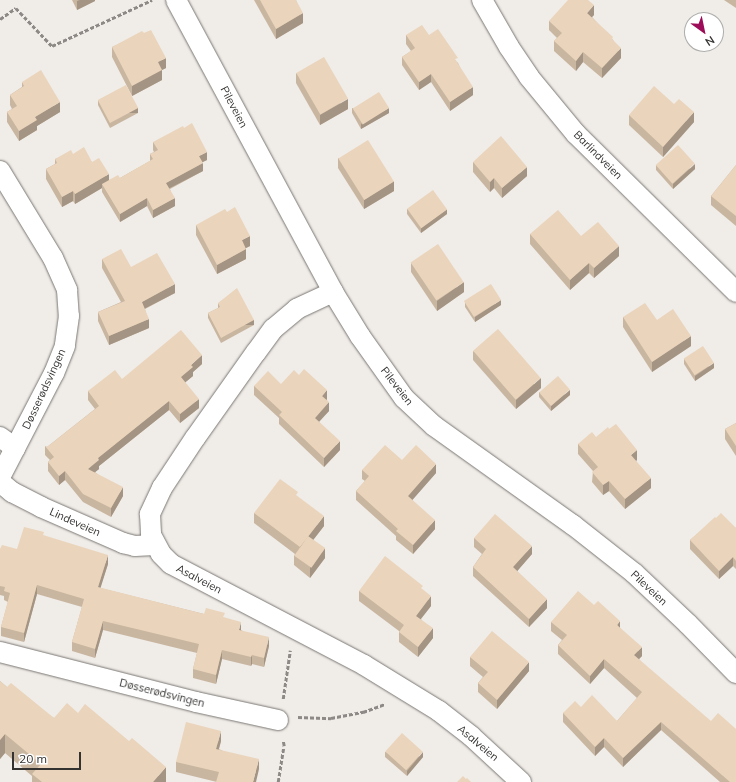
<!DOCTYPE html>
<meta charset="utf-8">
<style>
body{margin:0}
#map{position:relative;width:736px;height:782px;overflow:hidden;background:#f0ece8;font-family:Mulish,sans-serif}
div>[style]{position:absolute}
.path>*{height:2.5px;margin-top:-1.25px;transform-origin:0;background:repeating-linear-gradient(90deg,#8c8986 0 4px,transparent 0 6px)}
.roads{filter:drop-shadow(0 0 1px #7a7773) drop-shadow(0 0 1px #7a7773)}
.street>*{height:20px;margin:-10px;padding:0 10px;transform-origin:10px;border-radius:10px;background:#fff}
.wall>*{inset:0;background:#c9b6a1}
.shaded-wall>*{inset:0;background:#a49483;transform-origin:0 0}
.building>*{inset:0;background:#ead4bb;transform-origin:0 0}
span{translate:-50% -50%;white-space:nowrap;text-align:center;line-height:1.15;-webkit-text-stroke:4px #fff;paint-order:stroke}
.street-label{font-size:11px;color:#333230}
.north{position:absolute;left:684px;top:12px;width:40px;height:40px;box-sizing:border-box;background:#fff;border:1px solid #adadac;border-radius:50%;rotate:147deg;font-size:11px;font-weight:700;line-height:16px;text-align:center;color:#333230}
.north::after{content:'';display:block;margin:auto;width:14px;height:18px;background:#9d0c58;clip-path:polygon(50% 0,100% 100%,50% 72%,0 100%)}
.scale{position:absolute;left:12px;top:752px;width:69px;height:18px;box-sizing:border-box;border:2px solid #333230;border-top:0;padding-left:5px;font-size:12px;line-height:14px;white-space:nowrap;color:#333230;-webkit-text-stroke:3px #fff;paint-order:stroke}
</style>
<div id="map">
<div class="path">
<div style="left:0;top:19px;width:19px;rotate:-35deg"></div>
<div style="left:16px;top:8px;width:52px;rotate:46.5deg"></div>
<div style="left:52px;top:46px;width:110px;rotate:-24.7deg"></div>
<div style="left:283px;top:699px;width:49px;rotate:-81.7deg"></div>
<div style="left:298px;top:717px;width:33px;rotate:2deg"></div>
<div style="left:331px;top:718px;width:33px;rotate:-11deg"></div>
<div style="left:363px;top:712px;width:23px;rotate:-20deg"></div>
<div style="left:278px;top:782px;width:36px;rotate:-81deg"></div>
<div style="left:284px;top:746px;width:5px;rotate:-101deg"></div>
</div>
<div class="roads">
<div class="street">
<div style="left:176px;top:0;width:332px;rotate:61.7deg"></div>
<div style="left:333px;top:292px;width:52px;rotate:58.5deg"></div>
<div style="left:360px;top:336px;width:76px;rotate:54.6deg"></div>
<div style="left:404px;top:398px;width:41px;rotate:43deg"></div>
<div style="left:434px;top:426px;width:171px;rotate:35.5deg"></div>
<div style="left:573px;top:525px;width:78px;rotate:38.2deg"></div>
<div style="left:634px;top:573px;width:74px;rotate:43.4deg"></div>
<div style="left:688px;top:624px;width:69px;rotate:45.6deg"></div>
<div style="left:482px;top:0;width:54px;rotate:60.1deg"></div>
<div style="left:509px;top:47px;width:36px;rotate:56deg"></div>
<div style="left:529px;top:77px;width:74px;rotate:50.5deg"></div>
<div style="left:576px;top:134px;width:225px;rotate:44.6deg"></div>
<div style="left:0;top:171px;width:102px;rotate:58.7deg"></div>
<div style="left:53px;top:258px;width:35px;rotate:66deg"></div>
<div style="left:67px;top:290px;width:26px;rotate:86deg"></div>
<div style="left:69px;top:316px;width:30px;rotate:98deg"></div>
<div style="left:65px;top:346px;width:29px;rotate:112deg"></div>
<div style="left:54px;top:373px;width:117px;rotate:117.4deg"></div>
<div style="left:333px;top:292px;width:40px;rotate:155deg"></div>
<div style="left:297px;top:309px;width:31px;rotate:140deg"></div>
<div style="left:273px;top:329px;width:29px;rotate:126deg"></div>
<div style="left:256px;top:352px;width:105px;rotate:125.3deg"></div>
<div style="left:195px;top:438px;width:60px;rotate:123.4deg"></div>
<div style="left:162px;top:488px;width:29px;rotate:115deg"></div>
<div style="left:150px;top:514px;width:21px;rotate:87deg"></div>
<div style="left:151px;top:535px;width:21px;rotate:62deg"></div>
<div style="left:161px;top:554px;width:14px;rotate:45deg"></div>
<div style="left:171px;top:564px;width:218px;rotate:27.6deg"></div>
<div style="left:364px;top:665px;width:88px;rotate:31.5deg"></div>
<div style="left:439px;top:711px;width:41px;rotate:38deg"></div>
<div style="left:471px;top:736px;width:68px;rotate:42.6deg"></div>
<div style="left:0;top:437px;width:19px;rotate:36deg"></div>
<div style="left:0;top:482px;width:16px;rotate:40deg"></div>
<div style="left:12px;top:492px;width:33px;rotate:27deg"></div>
<div style="left:41px;top:507px;width:90px;rotate:23.7deg"></div>
<div style="left:123px;top:543px;width:12px;rotate:14deg"></div>
<div style="left:135px;top:546px;width:20px;rotate:-3deg"></div>
<div style="left:0;top:652px;width:202px;rotate:14.3deg"></div>
<div style="left:196px;top:702px;width:84px;rotate:12.4deg"></div>
</div>
</div>
<div class="wall">
<div style="clip-path:polygon(72px 0,95px 0,95px 1px,77px 10px)"></div>
<div style="clip-path:polygon(254px 0,296px 0,303px 23px,276px 39px)"></div>
<div style="clip-path:polygon(724px 0,736px 0,736px 8px)"></div>
<div style="clip-path:polygon(594px 15px,592px 17px,613px 40px,621px 58px,602px 78px,583px 62px,576px 71px,554px 51px,554px 41px,557px 38px,549px 30px,549px 21px)"></div>
<div style="clip-path:polygon(144px 33px,166px 68px,162px 70px,162px 80px,132px 96px,112px 57px,112px 47px)"></div>
<div style="clip-path:polygon(406px 35px,429px 35px,458px 63px,473px 95px,450px 111px,431px 82px,419px 90px,402px 65px,402px 57px,411px 51px,406px 44px)"></div>
<div style="clip-path:polygon(296px 73px,348px 109px,320px 125px,296px 83px)"></div>
<div style="clip-path:polygon(22px 82px,60px 112px,37px 126px,37px 130px,19px 141px,7px 122px,7px 112px,12px 109px,10px 105px,10px 95px,22px 87px)"></div>
<div style="clip-path:polygon(98px 100px,138px 113px,110px 128px,98px 105px)"></div>
<div style="clip-path:polygon(352px 108px,389px 113px,361px 129px,352px 113px)"></div>
<div style="clip-path:polygon(629px 115px,694px 122px,663px 157px,629px 125px)"></div>
<div style="clip-path:polygon(153px 142px,207px 160px,202px 162px,203px 171px,170px 189px,175px 206px,153px 218px,147px 206px,120px 222px,102px 192px,102px 188px,75px 204px,73px 201px,62px 207px,46px 179px,46px 169px,55px 164px,55px 159px,73px 154px,92px 162px,109px 180px,120px 178px,150px 161px,150px 154px,154px 152px,153px 150px)"></div>
<div style="clip-path:polygon(338px 158px,394px 191px,364px 209px,338px 168px)"></div>
<div style="clip-path:polygon(473px 162px,527px 176px,502px 198px,494px 188px,490px 192px,473px 172px)"></div>
<div style="clip-path:polygon(656px 165px,695px 169px,673px 189px,656px 170px)"></div>
<div style="clip-path:polygon(736px 165px,736px 226px,711px 205px,711px 196px)"></div>
<div style="clip-path:polygon(407px 209px,447px 214px,421px 233px,407px 214px)"></div>
<div style="clip-path:polygon(196px 225px,250px 246px,246px 248px,246px 259px,217px 274px,196px 235px)"></div>
<div style="clip-path:polygon(530px 234px,581px 236px,619px 256px,594px 278px,589px 273px,570px 290px,530px 244px)"></div>
<div style="clip-path:polygon(102px 259px,131px 267px,175px 293px,145px 309px,149px 328px,109px 345px,98px 321px,98px 312px,121px 302px,102px 268px)"></div>
<div style="clip-path:polygon(411px 263px,464px 292px,437px 311px,411px 272px)"></div>
<div style="clip-path:polygon(465px 302px,501px 305px,475px 322px,465px 307px)"></div>
<div style="clip-path:polygon(218px 303px,254px 325px,221px 343px,208px 318px,208px 313px,218px 308px)"></div>
<div style="clip-path:polygon(623px 317px,657px 320px,691px 346px,652px 372px,623px 327px)"></div>
<div style="clip-path:polygon(473px 351px,541px 388px,516px 409px,473px 360px)"></div>
<div style="clip-path:polygon(684px 359px,714px 368px,695px 381px,684px 364px)"></div>
<div style="clip-path:polygon(202px 364px,193px 372px,193px 376px,185px 382px,199px 408px,180px 423px,169px 410px,99px 466px,99px 469px,95px 472px,123px 496px,111px 517px,83px 502px,65px 480px,59px 485px,48px 471px,48px 462px,50px 460px,45px 455px,45px 446px,47px 447px,95px 409px,88px 400px,88px 391px,122px 379px)"></div>
<div style="clip-path:polygon(281px 384px,327px 399px,327px 400px,329px 411px,319px 422px,340px 450px,324px 467px,279px 424px,279px 418px,254px 395px,254px 386px)"></div>
<div style="clip-path:polygon(539px 392px,570px 395px,551px 411px,539px 397px)"></div>
<div style="clip-path:polygon(736px 423px,736px 456px,725px 439px,725px 429px)"></div>
<div style="clip-path:polygon(596px 437px,637px 460px,636px 461px,651px 488px,625px 509px,609px 491px,603px 495px,592px 482px,593px 471px,578px 454px,578px 444px)"></div>
<div style="clip-path:polygon(402px 460px,436px 473px,412px 500px,435px 529px,413px 554px,396px 540px,396px 536px,356px 500px,356px 491px,365px 481px,362px 479px,362px 470px)"></div>
<div style="clip-path:polygon(254px 513px,324px 526px,313px 540px,325px 558px,310px 578px,294px 565px,294px 556px,295px 554px,254px 523px)"></div>
<div style="clip-path:polygon(716px 518px,736px 528px,736px 569px,733px 566px,719px 579px,690px 549px,690px 540px)"></div>
<div style="clip-path:polygon(44px 536px,108px 564px,100px 588px,204px 614px,225px 618px,241px 630px,269px 646px,264px 667px,252px 664px,251px 666px,222px 659px,216px 684px,193px 678px,193px 669px,197px 653px,103px 630px,95px 658px,72px 651px,72px 642px,82px 607px,37px 594px,24px 642px,1px 636px,1px 627px,8px 602px,4px 600px,4px 596px,0 595px,0 549px,17px 549px)"></div>
<div style="clip-path:polygon(474px 538px,532px 554px,517px 571px,547px 608px,529px 627px,473px 576px,473px 567px,482px 554px,474px 547px)"></div>
<div style="clip-path:polygon(423px 590px,431px 606px,421px 619px,433px 638px,418px 657px,399px 642px,399px 631px,359px 601px,359px 591px)"></div>
<div style="clip-path:polygon(551px 622px,620px 628px,642px 656px,639px 659px,736px 782px,720px 782px,661px 730px,623px 767px,604px 747px,595px 756px,563px 722px,563px 713px,581px 707px,617px 721px,637px 698px,604px 668px,590px 684px,558px 654px,558px 645px,562px 640px,551px 631px)"></div>
<div style="clip-path:polygon(470px 657px,529px 671px,497px 709px,478px 692px,478px 683px,483px 677px,470px 666px)"></div>
<div style="clip-path:polygon(0 681px,7px 687px,54px 718px,78px 713px,166px 782px,32px 782px,32px 776px,5px 753px,0 759px)"></div>
<div style="clip-path:polygon(221px 741px,219px 749px,259px 769px,217px 782px,176px 772px,176px 762px)"></div>
<div style="clip-path:polygon(385px 752px,423px 757px,407px 776px,385px 757px)"></div>
</div>
<div class="shaded-wall">
<div style="clip-path:polygon(80px 0,95px 0,95px 1px,77px 10px,77px 1px)"></div>
<div style="clip-path:polygon(594px 5px,594px 15px,587px 22px,587px 13px)"></div>
<div style="clip-path:polygon(303px 13px,303px 23px,276px 39px,276px 29px)"></div>
<div style="clip-path:polygon(621px 48px,621px 58px,602px 78px,602px 68px)"></div>
<div style="clip-path:polygon(583px 52px,583px 62px,576px 71px,576px 61px)"></div>
<div style="clip-path:polygon(166px 58px,166px 68px,162px 70px,162px 80px,132px 96px,132px 86px,158px 62px)"></div>
<div style="clip-path:polygon(431px 74px,431px 82px,419px 90px,419px 82px)"></div>
<div style="clip-path:polygon(473px 87px,473px 95px,450px 111px,450px 102px)"></div>
<div style="clip-path:polygon(348px 99px,348px 109px,320px 125px,320px 115px)"></div>
<div style="clip-path:polygon(60px 102px,60px 112px,37px 126px,37px 130px,19px 141px,19px 131px,35px 117px)"></div>
<div style="left:138px;top:108px;width:5px;height:32px;rotate:90deg"></div>
<div style="clip-path:polygon(389px 108px,389px 113px,361px 129px,361px 124px)"></div>
<div style="clip-path:polygon(694px 112px,694px 122px,663px 157px,663px 147px)"></div>
<div style="clip-path:polygon(207px 152px,207px 160px,199px 164px,199px 156px)"></div>
<div style="clip-path:polygon(203px 163px,203px 171px,166px 190px,166px 183px)"></div>
<div style="clip-path:polygon(695px 164px,695px 169px,673px 189px,673px 184px)"></div>
<div style="clip-path:polygon(527px 167px,527px 176px,502px 198px,502px 188px)"></div>
<div style="clip-path:polygon(109px 174px,109px 184px,102px 184px,102px 188px,75px 204px,75px 194px)"></div>
<div style="clip-path:polygon(494px 178px,494px 188px,490px 192px,490px 182px)"></div>
<div style="clip-path:polygon(394px 181px,394px 191px,364px 209px,364px 200px)"></div>
<div style="clip-path:polygon(73px 191px,73px 201px,62px 207px,62px 197px)"></div>
<div style="clip-path:polygon(147px 198px,147px 206px,120px 222px,120px 214px)"></div>
<div style="clip-path:polygon(175px 198px,175px 206px,153px 218px,153px 210px)"></div>
<div style="clip-path:polygon(447px 209px,447px 214px,421px 233px,421px 228px)"></div>
<div style="clip-path:polygon(250px 236px,250px 246px,242px 250px,242px 240px)"></div>
<div style="clip-path:polygon(619px 246px,619px 256px,594px 278px,594px 268px)"></div>
<div style="clip-path:polygon(246px 249px,246px 259px,217px 274px,217px 265px)"></div>
<div style="clip-path:polygon(589px 263px,589px 273px,570px 290px,570px 280px)"></div>
<div style="clip-path:polygon(464px 282px,464px 292px,437px 311px,437px 301px)"></div>
<div style="clip-path:polygon(175px 284px,175px 293px,142px 310px,142px 302px)"></div>
<div style="clip-path:polygon(501px 300px,501px 305px,475px 322px,475px 317px)"></div>
<div style="clip-path:polygon(149px 319px,149px 328px,109px 345px,109px 336px)"></div>
<div style="left:254px;top:320px;width:5px;height:38px;rotate:90deg"></div>
<div style="clip-path:polygon(691px 336px,691px 346px,652px 372px,652px 362px)"></div>
<div style="clip-path:polygon(202px 355px,202px 364px,193px 372px,193px 376px,181px 386px,181px 377px,191px 365px)"></div>
<div style="clip-path:polygon(714px 363px,714px 368px,695px 381px,695px 376px)"></div>
<div style="clip-path:polygon(541px 378px,541px 388px,516px 409px,516px 400px)"></div>
<div style="clip-path:polygon(327px 390px,327px 399px,322px 405px,322px 396px)"></div>
<div style="clip-path:polygon(570px 390px,570px 395px,551px 411px,551px 406px)"></div>
<div style="clip-path:polygon(199px 399px,199px 408px,180px 423px,180px 414px)"></div>
<div style="clip-path:polygon(169px 401px,169px 410px,99px 466px,99px 469px,88px 478px,88px 469px,98px 458px)"></div>
<div style="clip-path:polygon(329px 402px,329px 411px,315px 426px,315px 418px)"></div>
<div style="clip-path:polygon(340px 441px,340px 450px,324px 467px,324px 458px)"></div>
<div style="clip-path:polygon(637px 450px,637px 460px,631px 465px,631px 455px)"></div>
<div style="clip-path:polygon(436px 464px,436px 473px,408px 505px,408px 496px)"></div>
<div style="clip-path:polygon(65px 471px,65px 480px,59px 485px,59px 476px)"></div>
<div style="clip-path:polygon(651px 478px,651px 488px,625px 509px,625px 499px)"></div>
<div style="clip-path:polygon(609px 481px,609px 491px,603px 495px,603px 485px)"></div>
<div style="clip-path:polygon(123px 487px,123px 496px,111px 517px,111px 508px)"></div>
<div style="clip-path:polygon(324px 516px,324px 526px,300px 557px,300px 547px)"></div>
<div style="clip-path:polygon(435px 520px,435px 529px,413px 554px,413px 545px)"></div>
<div style="clip-path:polygon(532px 546px,532px 554px,513px 576px,513px 567px)"></div>
<div style="clip-path:polygon(325px 548px,325px 558px,310px 578px,310px 568px)"></div>
<div style="clip-path:polygon(108px 555px,108px 564px,98px 596px,98px 587px)"></div>
<div style="clip-path:polygon(733px 557px,733px 566px,719px 579px,719px 571px)"></div>
<div style="clip-path:polygon(37px 585px,37px 594px,24px 642px,24px 633px)"></div>
<div style="clip-path:polygon(431px 596px,431px 606px,416px 625px,416px 616px)"></div>
<div style="clip-path:polygon(547px 599px,547px 608px,529px 627px,529px 619px)"></div>
<div style="clip-path:polygon(103px 621px,103px 630px,95px 658px,95px 649px)"></div>
<div style="clip-path:polygon(620px 621px,620px 630px,617px 625px)"></div>
<div style="clip-path:polygon(241px 622px,241px 631px,239px 630px)"></div>
<div style="clip-path:polygon(433px 628px,433px 638px,418px 657px,418px 647px)"></div>
<div style="clip-path:polygon(269px 637px,269px 646px,264px 667px,264px 658px)"></div>
<div style="clip-path:polygon(642px 647px,642px 656px,634px 664px,634px 655px)"></div>
<div style="clip-path:polygon(222px 650px,222px 659px,216px 684px,216px 675px)"></div>
<div style="clip-path:polygon(252px 655px,252px 664px,251px 666px,251px 657px)"></div>
<div style="clip-path:polygon(604px 659px,604px 668px,590px 684px,590px 676px)"></div>
<div style="clip-path:polygon(529px 662px,529px 671px,497px 709px,497px 700px)"></div>
<div style="clip-path:polygon(661px 722px,661px 730px,623px 767px,623px 758px)"></div>
<div style="clip-path:polygon(221px 731px,221px 741px,216px 759px,216px 749px)"></div>
<div style="clip-path:polygon(5px 734px,5px 753px,0 759px,0 740px)"></div>
<div style="clip-path:polygon(604px 738px,604px 747px,595px 756px,595px 747px)"></div>
<div style="clip-path:polygon(423px 752px,423px 757px,407px 776px,407px 771px)"></div>
<div style="clip-path:polygon(259px 759px,259px 769px,256px 782px,253px 782px)"></div>
<div style="clip-path:polygon(166px 767px,166px 782px,153px 782px)"></div>
</div>
<div class="building">
<div style="clip-path:polygon(260px 0,296px 0,303px 13px,276px 29px)"></div>
<div style="clip-path:polygon(568px 0,588px 0,594px 5px,587px 13px,613px 37px,612px 39px,621px 48px,602px 68px,583px 52px,576px 61px,554px 41px,562px 33px,549px 21px)"></div>
<div style="clip-path:polygon(422px 25px,429px 35px,438px 29px,458px 58px,455px 59px,473px 87px,450px 102px,431px 74px,419px 82px,402px 57px,415px 48px,406px 35px)"></div>
<div style="clip-path:polygon(151px 30px,166px 58px,158px 62px,162px 70px,132px 86px,112px 47px,142px 31px,144px 33px)"></div>
<div style="left:324px;top:57px;width:48px;height:32px;rotate:60deg"></div>
<div style="clip-path:polygon(41px 70px,60px 102px,35px 117px,37px 120px,19px 131px,7px 112px,17px 106px,10px 95px,24px 86px,22px 82px)"></div>
<div style="left:126px;top:85px;width:26px;height:32px;rotate:62deg"></div>
<div style="clip-path:polygon(654px 86px,674px 104px,679px 99px,694px 112px,663px 147px,629px 115px)"></div>
<div style="left:379px;top:92px;width:19px;height:31px;rotate:58deg"></div>
<div style="clip-path:polygon(192px 123px,207px 152px,199px 156px,203px 163px,166px 183px,175px 198px,153px 210px,147px 198px,120px 214px,102px 184px,118px 175px,120px 178px,153px 159px,150px 154px,158px 150px,153px 142px,183px 126px,184px 128px)"></div>
<div style="clip-path:polygon(501px 136px,527px 167px,502px 188px,494px 178px,490px 182px,473px 162px)"></div>
<div style="left:368px;top:140px;width:49px;height:35px;rotate:58deg"></div>
<div style="left:678px;top:145px;width:25px;height:30px;rotate:48deg"></div>
<div style="clip-path:polygon(84px 147px,92px 162px,99px 158px,109px 174px,75px 194px,73px 191px,62px 197px,46px 169px,57px 163px,55px 159px,71px 150px,73px 154px)"></div>
<div style="clip-path:polygon(736px 165px,736px 216px,711px 196px)"></div>
<div style="left:433px;top:190px;width:24px;height:32px;rotate:54deg"></div>
<div style="clip-path:polygon(235px 207px,250px 236px,242px 240px,246px 249px,217px 265px,196px 225px,225px 209px,227px 212px)"></div>
<div style="clip-path:polygon(558px 210px,581px 236px,598px 222px,619px 246px,594px 268px,589px 263px,570px 280px,530px 234px)"></div>
<div style="left:438px;top:244px;width:46px;height:33px;rotate:56deg"></div>
<div style="clip-path:polygon(121px 249px,131px 267px,157px 253px,175px 284px,142px 302px,149px 319px,109px 336px,98px 312px,125px 301px,102px 259px)"></div>
<div style="left:491px;top:284px;width:19px;height:32px;rotate:58deg"></div>
<div style="clip-path:polygon(237px 288px,254px 320px,221px 338px,208px 313px,220px 307px,218px 303px)"></div>
<div style="clip-path:polygon(645px 303px,657px 320px,673px 309px,691px 336px,652px 362px,623px 317px)"></div>
<div style="left:498px;top:329px;width:65px;height:33px;rotate:49deg"></div>
<div style="clip-path:polygon(181px 330px,202px 355px,191px 365px,193px 367px,181px 377px,199px 399px,180px 414px,169px 401px,98px 458px,99px 460px,88px 469px,123px 487px,111px 508px,83px 494px,65px 471px,59px 476px,48px 462px,54px 457px,45px 446px,47px 447px,99px 406px,88px 391px,115px 370px,122px 379px)"></div>
<div style="left:703px;top:346px;width:20px;height:23px;rotate:57deg"></div>
<div style="clip-path:polygon(304px 369px,327px 390px,322px 396px,329px 402px,315px 418px,340px 441px,324px 458px,279px 415px,282px 412px,254px 386px,268px 371px,281px 384px,294px 370px,299px 375px)"></div>
<div style="left:558px;top:376px;width:18px;height:25px;rotate:49deg"></div>
<div style="clip-path:polygon(736px 423px,736px 446px,725px 429px)"></div>
<div style="clip-path:polygon(616px 424px,637px 450px,631px 455px,651px 478px,625px 499px,609px 481px,603px 485px,592px 472px,598px 467px,578px 444px,592px 432px,596px 437px,608px 427px,609px 429px)"></div>
<div style="clip-path:polygon(385px 445px,402px 460px,416px 445px,436px 464px,408px 496px,435px 520px,413px 545px,396px 531px,398px 529px,356px 491px,369px 476px,362px 470px)"></div>
<div style="clip-path:polygon(280px 479px,298px 492px,296px 495px,324px 516px,300px 547px,254px 513px)"></div>
<div style="clip-path:polygon(721px 513px,736px 528px,736px 561px,733px 557px,719px 571px,690px 540px,715px 517px,716px 518px)"></div>
<div style="clip-path:polygon(495px 514px,532px 546px,513px 567px,547px 599px,529px 619px,473px 567px,486px 549px,474px 538px)"></div>
<div style="clip-path:polygon(24px 527px,44px 532px,43px 535px,108px 555px,98px 587px,204px 614px,206px 608px,225px 613px,223px 617px,241px 622px,239px 630px,269px 637px,264px 658px,252px 655px,251px 657px,222px 650px,216px 675px,193px 669px,199px 644px,103px 621px,95px 649px,72px 642px,84px 599px,37px 585px,24px 633px,1px 627px,10px 593px,4px 591px,5px 587px,0 586px,0 549px,2px 545px,17px 549px)"></div>
<div style="left:308px;top:536px;width:21px;height:24px;rotate:35deg"></div>
<div style="clip-path:polygon(385px 556px,423px 586px,421px 588px,431px 596px,416px 616px,433px 628px,418px 647px,399px 632px,404px 625px,359px 591px)"></div>
<div style="clip-path:polygon(578px 591px,594px 605px,598px 601px,620px 621px,617px 625px,642px 647px,634px 655px,711px 721px,718px 713px,736px 729px,736px 782px,730px 782px,661px 722px,623px 758px,604px 738px,595px 747px,563px 713px,575px 701px,581px 707px,592px 695px,617px 721px,642px 692px,604px 659px,590px 676px,558px 645px,567px 635px,551px 622px)"></div>
<div style="clip-path:polygon(492px 631px,529px 662px,497px 700px,478px 683px,488px 672px,470px 657px)"></div>
<div style="clip-path:polygon(0 681px,7px 687px,11px 683px,54px 718px,67px 703px,78px 713px,85px 704px,129px 741px,132px 738px,166px 767px,153px 782px,42px 782px,32px 774px,41px 764px,5px 734px,0 740px)"></div>
<div style="clip-path:polygon(186px 722px,221px 731px,216px 749px,259px 759px,253px 782px,216px 782px,219px 772px,176px 762px)"></div>
<div style="left:402px;top:733px;width:28px;height:25px;rotate:42deg"></div>
<div style="clip-path:polygon(463px 776px,466px 779px,467px 778px,471px 782px,457px 782px)"></div>
</div>
<div class="street-label">
<span style="left:234px;top:107px;rotate:62deg">Pileveien</span>
<span style="left:598px;top:155px;rotate:45deg">Barlindveien</span>
<span style="left:397px;top:386px;rotate:52deg">Pileveien</span>
<span style="left:44px;top:389px;rotate:-65deg">Døsserødsvingen</span>
<span style="left:75px;top:522px;rotate:24deg">Lindeveien</span>
<span style="left:199px;top:579px;rotate:28deg">Asalveien</span>
<span style="left:649px;top:588px;rotate:43deg">Pileveien</span>
<span style="left:162px;top:693px;rotate:14deg">Døsserødsvingen</span>
<span style="left:478px;top:743px;rotate:40deg">Asalveien</span>
</div>
<div class="north">N</div>
<div class="scale">20 m</div>
</div>
